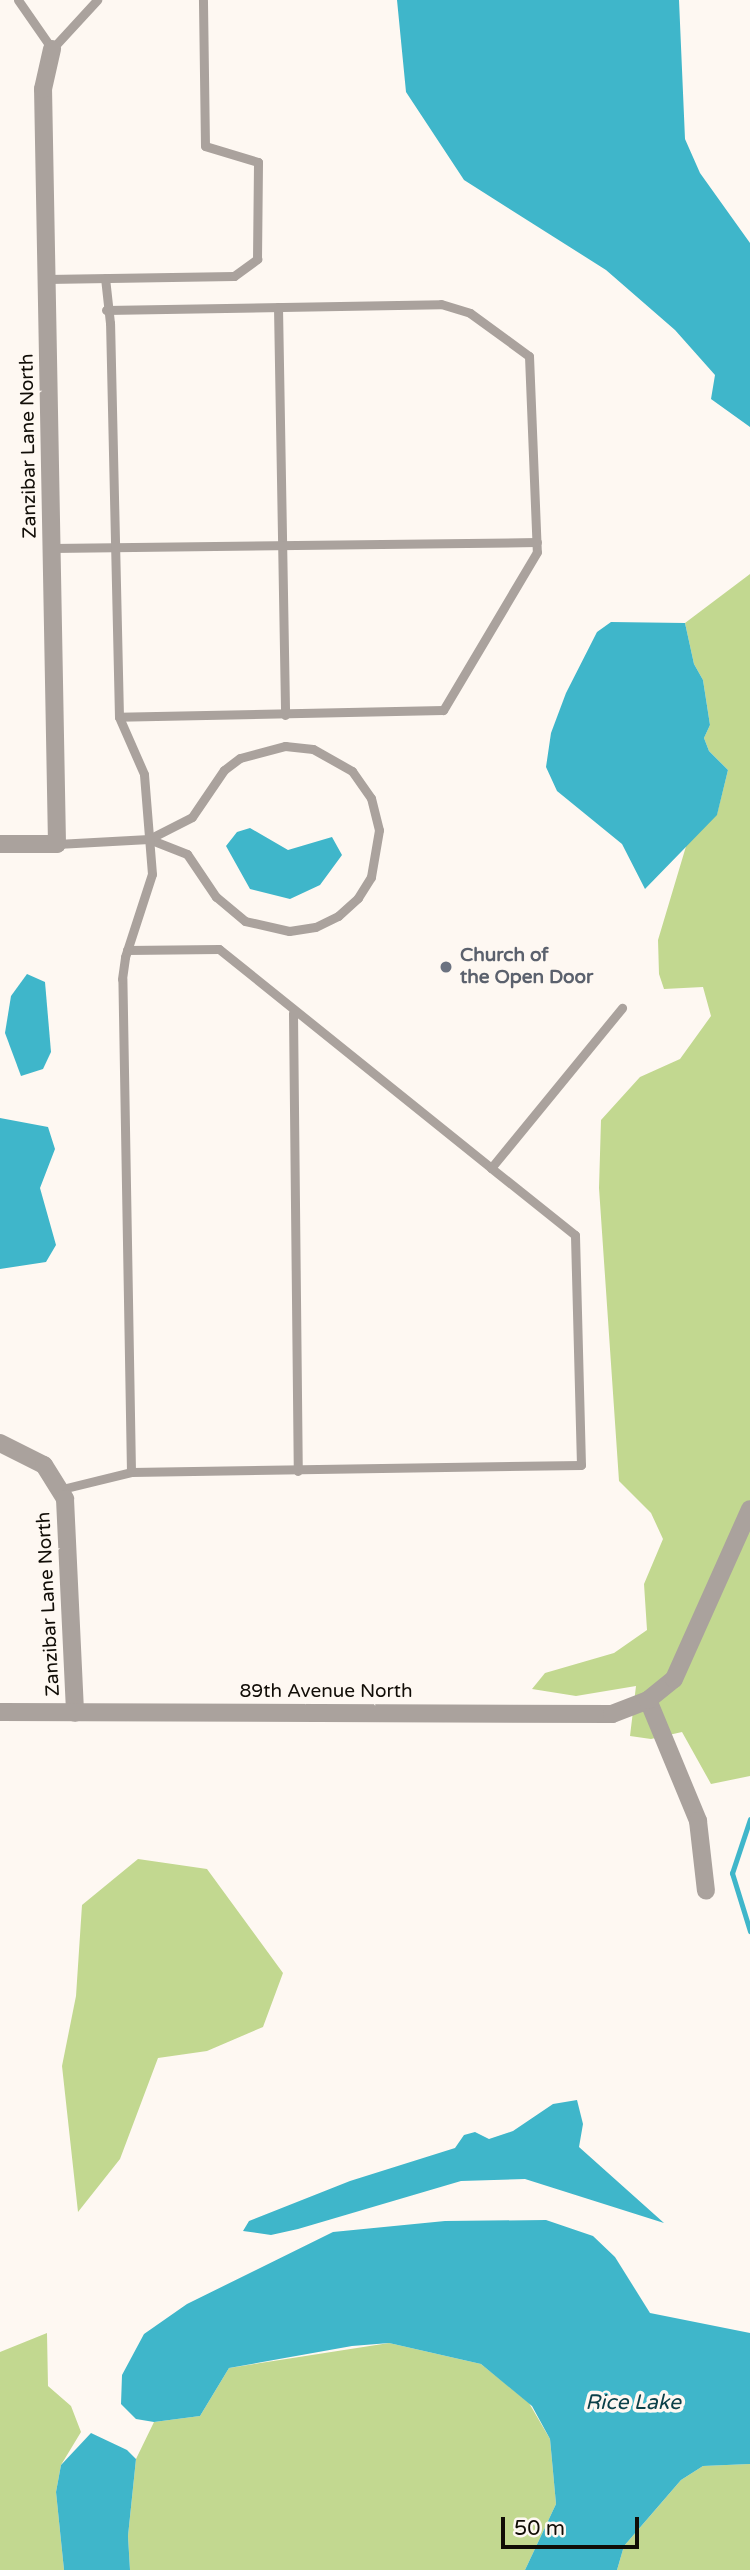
<!DOCTYPE html>
<style>
body{margin:0}
#map{position:relative;width:750px;height:2570px;overflow:hidden;background:#fef8f2;font-family:"Varela Round",sans-serif}
div>[style]{position:absolute}
.green>*{inset:0;background:#c2d890}
.water>*{inset:0;background:#3fb6ca}
.stream>*{height:5px;margin:-2.5px;padding:0 2.5px;transform-origin:2.5px;border-radius:2.5px;background:#3fb6ca}
.lane>*{height:9px;margin:-4.5px;padding:0 4.5px;transform-origin:4.5px;border-radius:4.5px;background:#aaa29d}
.street>*{height:18px;margin:-9px;padding:0 9px;transform-origin:9px;border-radius:9px;background:#aaa29d}
.dots>*{width:19px;height:19px;translate:-50% -50%;box-sizing:border-box;border:4px solid #fef8f2;border-radius:50%}
span{translate:-50% -50%;white-space:nowrap;text-align:center;line-height:1.15;-webkit-text-stroke:7px #fef8f2;paint-order:stroke}
.street-label{font-size:19px;color:#110d07}
.worship-label{font-size:19px;color:#5b616d;font-weight:700}
.left{translate:0 -50%;text-align:left}
.water-label{font-size:21px;color:#0b4049;font-style:italic}
.scale{position:absolute;left:501px;top:2517px;width:138px;height:32px;box-sizing:border-box;border:4px solid #110d07;border-top:0;padding-left:9px;font-size:21px;line-height:24px;white-space:nowrap;color:#110d07;-webkit-text-stroke:5px #fef8f2;paint-order:stroke}
</style>
<div id="map">
<div class="green">
<div style="clip-path:polygon(750px 574px,750px 1776px,711px 1784px,682px 1732px,651px 1739px,630px 1736px,636px 1686px,576px 1696px,532px 1689px,545px 1673px,614px 1653px,647px 1630px,644px 1584px,663px 1539px,651px 1513px,619px 1481px,599px 1188px,601px 1120px,640px 1077px,680px 1059px,711px 1016px,703px 987px,664px 989px,659px 974px,658px 940px,687px 843px,717px 814px,728px 770px,709px 751px,704px 738px,710px 725px,703px 680px,694px 664px,685px 623px)"></div>
<div style="clip-path:polygon(138px 1859px,207px 1869px,283px 1973px,263px 2027px,207px 2051px,158px 2058px,120px 2159px,78px 2212px,62px 2066px,76px 1996px,82px 1905px)"></div>
<div style="clip-path:polygon(47px 2333px,48px 2386px,71px 2406px,81px 2432px,61px 2465px,56px 2492px,64px 2570px,0 2570px,0 2352px)"></div>
<div style="clip-path:polygon(389px 2343px,481px 2364px,529px 2403px,550px 2439px,556px 2504px,525px 2570px,130px 2570px,128px 2536px,136px 2459px,154px 2422px,200px 2416px,229px 2368px)"></div>
<div style="clip-path:polygon(750px 2464px,750px 2570px,617px 2570px,624px 2546px,681px 2480px,703px 2466px)"></div>
</div>
<div class="water">
<div style="clip-path:polygon(397px 0,679px 0,685px 139px,700px 173px,750px 243px,750px 427px,711px 399px,715px 375px,675px 330px,606px 270px,464px 180px,406px 92px)"></div>
<div style="clip-path:polygon(611px 622px,685px 623px,694px 664px,703px 680px,710px 725px,704px 738px,709px 751px,728px 770px,717px 815px,645px 889px,622px 844px,557px 791px,546px 767px,551px 733px,566px 693px,597px 632px)"></div>
<div style="clip-path:polygon(250px 828px,288px 850px,332px 837px,342px 855px,320px 885px,290px 899px,250px 889px,226px 846px,237px 832px)"></div>
<div style="clip-path:polygon(27px 974px,45px 982px,51px 1052px,43px 1069px,21px 1076px,5px 1033px,11px 996px)"></div>
<div style="clip-path:polygon(0 1118px,48px 1127px,55px 1149px,40px 1188px,56px 1245px,46px 1262px,0 1269px)"></div>
<div style="clip-path:polygon(577px 2100px,583px 2124px,579px 2147px,664px 2223px,525px 2179px,461px 2181px,298px 2229px,271px 2235px,243px 2231px,249px 2221px,350px 2181px,455px 2148px,464px 2135px,475px 2132px,489px 2139px,513px 2131px,553px 2104px)"></div>
<div style="clip-path:polygon(546px 2220px,593px 2236px,615px 2257px,650px 2313px,750px 2333px,750px 2464px,703px 2466px,681px 2480px,624px 2546px,617px 2570px,525px 2570px,556px 2504px,550px 2439px,532px 2406px,481px 2364px,389px 2343px,352px 2346px,229px 2368px,200px 2416px,154px 2422px,136px 2419px,121px 2404px,122px 2375px,144px 2334px,187px 2304px,333px 2232px,445px 2221px)"></div>
<div style="clip-path:polygon(91px 2433px,127px 2450px,136px 2459px,128px 2536px,130px 2570px,64px 2570px,56px 2492px,61px 2465px)"></div>
</div>
<div class="stream">
<div style="left:750px;top:1819px;width:57px;rotate:108.4deg"></div>
<div style="left:732px;top:1873px;width:61px;rotate:72.8deg"></div>
</div>
<div class="lane">
<div style="left:18px;top:0;width:60px;rotate:55.2deg"></div>
<div style="left:52px;top:49px;width:67px;rotate:-47.4deg"></div>
<div style="left:47px;top:279px;width:187px;rotate:-0.9deg"></div>
<div style="left:234px;top:276px;width:29px;rotate:-36deg"></div>
<div style="left:257px;top:259px;width:97px;rotate:-89.4deg"></div>
<div style="left:258px;top:162px;width:55px;rotate:-163.2deg"></div>
<div style="left:205px;top:146px;width:146px;rotate:-90.8deg"></div>
<div style="left:278px;top:307px;width:408px;rotate:89deg"></div>
<div style="left:106px;top:310px;width:335px;rotate:-1deg"></div>
<div style="left:441px;top:304px;width:30px;rotate:17deg"></div>
<div style="left:470px;top:313px;width:73px;rotate:36.1deg"></div>
<div style="left:529px;top:356px;width:196px;rotate:87.7deg"></div>
<div style="left:537px;top:552px;width:184px;rotate:120.7deg"></div>
<div style="left:443px;top:710px;width:324px;rotate:178.8deg"></div>
<div style="left:52px;top:548px;width:485px;rotate:-0.7deg"></div>
<div style="left:285px;top:746px;width:28px;rotate:6deg"></div>
<div style="left:313px;top:749px;width:45px;rotate:29.4deg"></div>
<div style="left:352px;top:771px;width:33px;rotate:55deg"></div>
<div style="left:371px;top:798px;width:33px;rotate:76deg"></div>
<div style="left:379px;top:830px;width:48px;rotate:99.7deg"></div>
<div style="left:371px;top:877px;width:25px;rotate:122deg"></div>
<div style="left:358px;top:898px;width:27px;rotate:138deg"></div>
<div style="left:338px;top:916px;width:25px;rotate:154deg"></div>
<div style="left:315px;top:927px;width:26px;rotate:171deg"></div>
<div style="left:289px;top:931px;width:45px;rotate:-167.2deg"></div>
<div style="left:245px;top:921px;width:38px;rotate:-140deg"></div>
<div style="left:216px;top:897px;width:52px;rotate:-124deg"></div>
<div style="left:187px;top:854px;width:41px;rotate:-158.5deg"></div>
<div style="left:149px;top:839px;width:48px;rotate:-27.1deg"></div>
<div style="left:192px;top:817px;width:57px;rotate:-55.8deg"></div>
<div style="left:224px;top:770px;width:20px;rotate:-37deg"></div>
<div style="left:240px;top:758px;width:47px;rotate:-14.9deg"></div>
<div style="left:57px;top:844px;width:92px;rotate:-3.1deg"></div>
<div style="left:127px;top:950px;width:92px;rotate:-0.6deg"></div>
<div style="left:219px;top:949px;width:349px;rotate:38.8deg"></div>
<div style="left:293px;top:1013px;width:458px;rotate:89.4deg"></div>
<div style="left:131px;top:1472px;width:450px;rotate:-0.9deg"></div>
<div style="left:581px;top:1465px;width:230px;rotate:-91.5deg"></div>
<div style="left:575px;top:1235px;width:107px;rotate:-141.4deg"></div>
<div style="left:491px;top:1168px;width:207px;rotate:-50.7deg"></div>
<div style="left:62px;top:1489px;width:71px;rotate:-13.8deg"></div>
<div style="left:131px;top:1472px;width:493px;rotate:-91deg"></div>
<div style="left:122px;top:979px;width:22px;rotate:-82deg"></div>
<div style="left:125px;top:957px;width:87px;rotate:-72deg"></div>
<div style="left:152px;top:874px;width:100px;rotate:-94.6deg"></div>
<div style="left:144px;top:774px;width:62px;rotate:-113.7deg"></div>
<div style="left:119px;top:717px;width:394px;rotate:-91.3deg"></div>
<div style="left:110px;top:323px;width:45px;rotate:-96.3deg"></div>
</div>
<div class="street">
<div style="left:0;top:844px;width:57px"></div>
<div style="left:57px;top:844px;width:755px;rotate:-91.06deg"></div>
<div style="left:43px;top:89px;width:41px;rotate:-77.3deg"></div>
<div style="left:0;top:1443px;width:49px;rotate:26.6deg"></div>
<div style="left:44px;top:1465px;width:40px;rotate:58deg"></div>
<div style="left:65px;top:1499px;width:214px;rotate:87.3deg"></div>
<div style="left:648px;top:1700px;width:131px;rotate:67.5deg"></div>
<div style="left:698px;top:1821px;width:70px;rotate:83.5deg"></div>
<div style="left:0;top:1712px;width:612px;rotate:0.19deg"></div>
<div style="left:612px;top:1714px;width:39px;rotate:-21deg"></div>
<div style="left:648px;top:1700px;width:33px;rotate:-39deg"></div>
<div style="left:674px;top:1679px;width:186px;rotate:-65.9deg"></div>
</div>
<div class="dots">
<div style="left:446px;top:967px;background:#6b7280"></div>
</div>
<div class="street-label">
<span style="left:29px;top:446px;rotate:-91deg">Zanzibar Lane North</span>
<span style="left:49px;top:1604px;rotate:-93deg">Zanzibar Lane North</span>
<span style="left:326px;top:1692px">89th Avenue North</span>
</div>
<div class="worship-label">
<span class="left" style="left:460px;top:967px">Church of<br>the Open Door</span>
</div>
<div class="water-label">
<span style="left:633px;top:2403px">Rice Lake</span>
</div>
<div class="scale">50 m</div>
</div>
